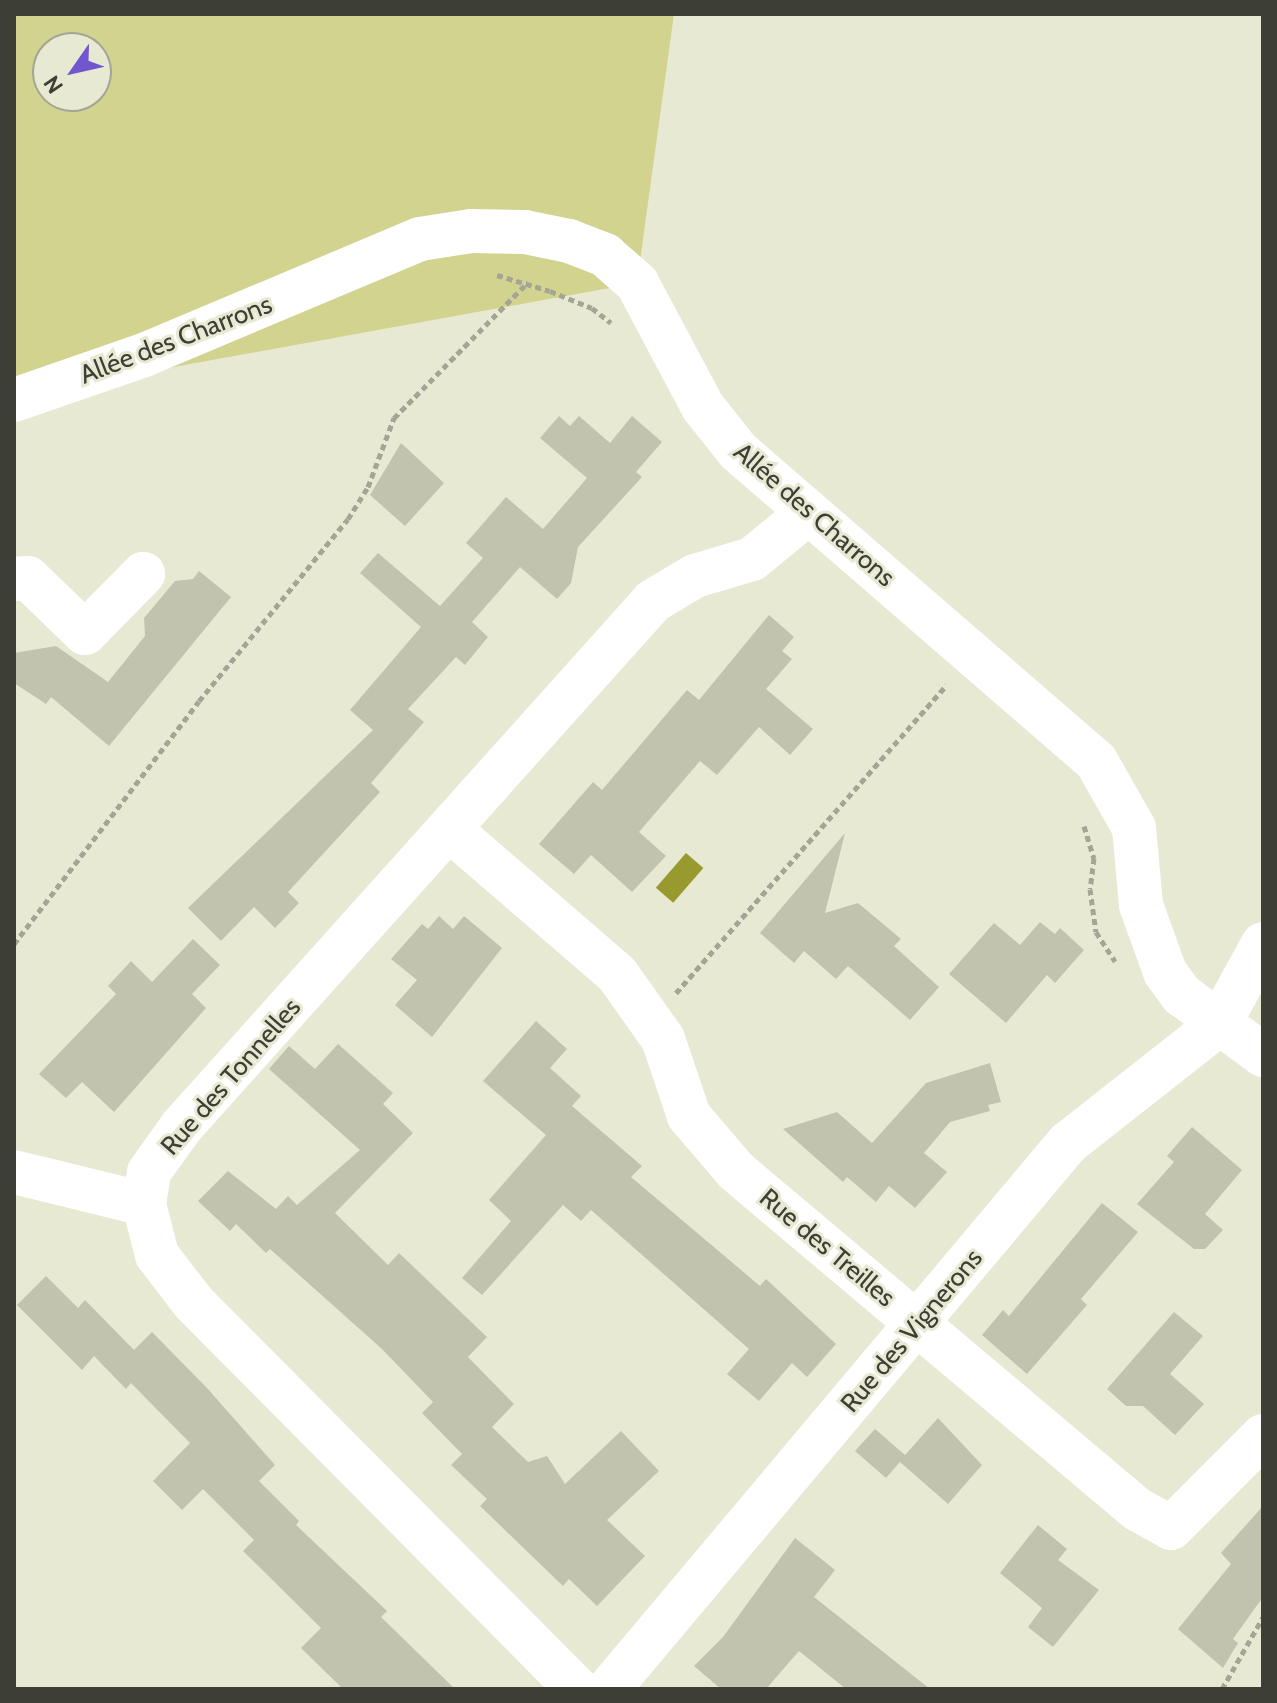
<!DOCTYPE html>
<meta charset="utf-8">
<style>
body{margin:0}
#map{position:relative;width:1277px;height:1703px;overflow:hidden;background:#e8e9d3;font-family:Cabin,sans-serif}
div>[style]{position:absolute}
.green>*{inset:0;background:#d1d38f}
.water>*{inset:0;background:#98992e;transform-origin:0 0}
.building>*{inset:0;background:#c2c3ae}
.path>*{height:5px;margin-top:-2.5px;transform-origin:0;background:repeating-linear-gradient(90deg,#a4a594 0 6px,transparent 0 10px)}
.minor>*{height:44px;margin:-22px;padding:0 22px;transform-origin:22px;border-radius:22px;background:#fff}
span{translate:-50% -50%;white-space:nowrap;text-align:center;line-height:1.15;-webkit-text-stroke:6px #e8e9d3;paint-order:stroke}
.street-label{font-size:26px;color:#3d3e35}
.frame{position:absolute;inset:0;border:16px solid #3d3e35;pointer-events:none}
.north{position:absolute;left:32px;top:32px;width:80px;height:80px;box-sizing:border-box;background:#e8e9d3;border:2px solid #a4a594;border-radius:50%;rotate:236deg;font-size:22px;font-weight:700;line-height:32px;text-align:center;color:#3d3e35}
.north::after{content:'';display:block;margin:auto;width:28px;height:36px;background:#7256d0;clip-path:polygon(50% 0,100% 100%,50% 72%,0 100%)}
</style>
<div id="map">
<div class="green">
<div style="clip-path:polygon(evenodd,14px 14px,674px 14px,637px 283px,14px 396px,14px 14px,48px 48px,96px 48px,96px 96px,48px 96px,48px 48px)"></div>
</div>
<div class="water">
<div style="left:686px;top:853px;width:23px;height:46px;rotate:41deg"></div>
</div>
<div class="building">
<div style="clip-path:polygon(559px 416px,570px 426px,579px 416px,610px 443px,632px 416px,662px 442px,636px 472px,642px 477px,578px 547px,571px 583px,557px 599px,520px 567px,472px 622px,488px 637px,465px 665px,456px 657px,408px 709px,424px 722px,371px 783px,380px 792px,288px 892px,299px 903px,275px 928px,254px 907px,221px 941px,188px 908px,373px 730px,350px 710px,421px 627px,360px 573px,378px 553px,440px 606px,483px 558px,466px 543px,506px 497px,543px 529px,587px 478px,540px 438px)"></div>
<div style="clip-path:polygon(401px 443px,444px 483px,405px 526px,370px 495px)"></div>
<div style="clip-path:polygon(199px 571px,231px 597px,109px 746px,51px 697px,46px 704px,14px 683px,14px 653px,56px 646px,108px 682px,145px 636px,144px 618px,175px 581px,193px 579px)"></div>
<div style="clip-path:polygon(769px 615px,794px 637px,782px 651px,792px 659px,766px 689px,813px 729px,790px 755px,759px 727px,717px 775px,700px 761px,639px 832px,666px 856px,632px 892px,591px 855px,574px 874px,539px 844px,593px 782px,602px 790px,687px 690px,699px 700px)"></div>
<div style="clip-path:polygon(845px 833px,825px 913px,858px 903px,901px 939px,894px 946px,939px 987px,910px 1020px,848px 966px,836px 979px,804px 951px,794px 963px,760px 933px)"></div>
<div style="clip-path:polygon(439px 916px,453px 929px,464px 916px,502px 948px,432px 1037px,395px 1005px,417px 980px,391px 959px,422px 924px,428px 929px)"></div>
<div style="clip-path:polygon(1040px 922px,1055px 934px,1060px 928px,1084px 950px,1055px 983px,1047px 975px,1006px 1023px,949px 974px,994px 923px,1020px 945px)"></div>
<div style="clip-path:polygon(193px 939px,220px 965px,192px 994px,206px 1008px,114px 1112px,82px 1082px,66px 1098px,39px 1074px,116px 994px,108px 986px,131px 961px,152px 982px)"></div>
<div style="clip-path:polygon(536px 1021px,567px 1049px,550px 1068px,581px 1096px,572px 1106px,642px 1166px,631px 1177px,760px 1286px,766px 1279px,836px 1344px,807px 1377px,792px 1363px,759px 1401px,727px 1374px,749px 1349px,591px 1210px,581px 1221px,563px 1205px,482px 1295px,462px 1278px,511px 1221px,489px 1200px,546px 1135px,483px 1081px)"></div>
<div style="clip-path:polygon(338px 1044px,393px 1093px,383px 1104px,413px 1133px,335px 1213px,388px 1265px,399px 1253px,487px 1337px,468px 1357px,514px 1404px,492px 1427px,528px 1462px,547px 1456px,565px 1484px,621px 1431px,659px 1471px,607px 1520px,645px 1556px,597px 1606px,569px 1579px,563px 1586px,480px 1506px,487px 1499px,451px 1465px,462px 1454px,422px 1413px,433px 1402px,382px 1349px,270px 1249px,266px 1253px,236px 1224px,230px 1231px,198px 1201px,228px 1171px,276px 1209px,288px 1196px,297px 1205px,360px 1150px,269px 1069px,289px 1046px,315px 1069px)"></div>
<div style="clip-path:polygon(990px 1063px,1001px 1102px,988px 1105px,990px 1111px,950px 1122px,924px 1153px,947px 1172px,915px 1208px,889px 1186px,876px 1202px,847px 1177px,843px 1182px,783px 1129px,837px 1112px,872px 1143px,926px 1083px)"></div>
<div style="clip-path:polygon(1192px 1127px,1242px 1170px,1205px 1214px,1223px 1230px,1205px 1249px,1194px 1249px,1137px 1204px,1174px 1162px,1167px 1156px)"></div>
<div style="clip-path:polygon(1102px 1203px,1138px 1232px,1081px 1299px,1087px 1305px,1027px 1374px,982px 1335px,1003px 1310px,1009px 1316px)"></div>
<div style="clip-path:polygon(46px 1276px,78px 1308px,85px 1300px,134px 1350px,152px 1332px,207px 1388px,275px 1465px,259px 1481px,299px 1521px,296px 1525px,387px 1611px,381px 1617px,455px 1689px,343px 1689px,301px 1648px,321px 1628px,243px 1551px,254px 1540px,203px 1489px,182px 1510px,153px 1481px,190px 1443px,131px 1383px,126px 1389px,94px 1356px,82px 1370px,17px 1305px)"></div>
<div style="clip-path:polygon(1174px 1312px,1203px 1336px,1170px 1374px,1204px 1404px,1175px 1435px,1143px 1406px,1126px 1406px,1107px 1389px)"></div>
<div style="clip-path:polygon(938px 1418px,982px 1465px,948px 1504px,900px 1462px,886px 1478px,855px 1451px,875px 1429px,905px 1455px)"></div>
<div style="clip-path:polygon(1263px 1506px,1263px 1597px,1233px 1639px,1238px 1643px,1223px 1668px,1178px 1629px,1231px 1564px,1221px 1553px)"></div>
<div style="clip-path:polygon(1038px 1525px,1067px 1549px,1058px 1560px,1099px 1590px,1053px 1647px,1028px 1627px,1042px 1608px,1000px 1573px)"></div>
<div style="clip-path:polygon(795px 1538px,835px 1570px,814px 1597px,930px 1689px,846px 1689px,799px 1651px,766px 1689px,721px 1689px,694px 1666px,723px 1637px)"></div>
</div>
<div class="path">
<div style="left:497px;top:275px;width:55px;rotate:16.8deg"></div>
<div style="left:550px;top:291px;width:45px;rotate:22deg"></div>
<div style="left:592px;top:308px;width:24px;rotate:38deg"></div>
<div style="left:1084px;top:826px;width:34px;rotate:73deg"></div>
<div style="left:1094px;top:858px;width:31px;rotate:97deg"></div>
<div style="left:1090px;top:889px;width:43px;rotate:82.1deg"></div>
<div style="left:1096px;top:932px;width:35px;rotate:57deg"></div>
<div style="left:14px;top:944px;width:305px;rotate:-52.7deg"></div>
<div style="left:199px;top:701px;width:235px;rotate:-50.7deg"></div>
<div style="left:348px;top:519px;width:38px;rotate:-58deg"></div>
<div style="left:368px;top:487px;width:74px;rotate:-69.4deg"></div>
<div style="left:394px;top:418px;width:191px;rotate:-45.4deg"></div>
<div style="left:676px;top:993px;width:410px;rotate:-48.7deg"></div>
<div style="left:1222px;top:1689px;width:83px;rotate:-60.3deg"></div>
</div>
<div class="minor">
<div style="left:14px;top:400px;width:138px;rotate:-19.1deg"></div>
<div style="left:144px;top:355px;width:299px;rotate:-22.8deg"></div>
<div style="left:420px;top:239px;width:52px;rotate:-8.9deg"></div>
<div style="left:471px;top:231px;width:54px;rotate:1.1deg"></div>
<div style="left:525px;top:232px;width:45px;rotate:11.6deg"></div>
<div style="left:569px;top:241px;width:39px;rotate:21deg"></div>
<div style="left:605px;top:255px;width:43px;rotate:41.2deg"></div>
<div style="left:637px;top:283px;width:140px;rotate:62deg"></div>
<div style="left:703px;top:407px;width:56px;rotate:51.5deg"></div>
<div style="left:738px;top:451px;width:474px;rotate:40.9deg"></div>
<div style="left:1096px;top:761px;width:77px;rotate:60.4deg"></div>
<div style="left:1134px;top:828px;width:77px;rotate:84.8deg"></div>
<div style="left:1141px;top:905px;width:71px;rotate:70.3deg"></div>
<div style="left:1165px;top:972px;width:29px;rotate:54deg"></div>
<div style="left:1182px;top:995px;width:101px;rotate:36.5deg"></div>
<div style="left:14px;top:579px;width:14px;rotate:-4deg"></div>
<div style="left:28px;top:578px;width:79px;rotate:44deg"></div>
<div style="left:85px;top:633px;width:83px;rotate:-45.5deg"></div>
<div style="left:449px;top:829px;width:222px;rotate:40.8deg"></div>
<div style="left:617px;top:974px;width:80px;rotate:54.7deg"></div>
<div style="left:663px;top:1039px;width:81px;rotate:71.3deg"></div>
<div style="left:689px;top:1116px;width:72px;rotate:49.5deg"></div>
<div style="left:736px;top:1171px;width:524px;rotate:40.13deg"></div>
<div style="left:1137px;top:1509px;width:39px;rotate:29deg"></div>
<div style="left:1171px;top:1528px;width:130px;rotate:-45deg"></div>
<div style="left:14px;top:1172px;width:134px;rotate:13.8deg"></div>
<div style="left:577px;top:1689px;width:545px;rotate:-134.78deg"></div>
<div style="left:193px;top:1302px;width:59px;rotate:-127.5deg"></div>
<div style="left:157px;top:1255px;width:53px;rotate:-104.3deg"></div>
<div style="left:144px;top:1204px;width:32px;rotate:-81deg"></div>
<div style="left:149px;top:1172px;width:57px;rotate:-54.3deg"></div>
<div style="left:182px;top:1126px;width:705px;rotate:-48.1deg"></div>
<div style="left:653px;top:601px;width:49px;rotate:-30.8deg"></div>
<div style="left:695px;top:576px;width:59px;rotate:-16.6deg"></div>
<div style="left:752px;top:559px;width:71px;rotate:-39.3deg"></div>
<div style="left:609px;top:1689px;width:713px;rotate:-49.95deg"></div>
<div style="left:1068px;top:1143px;width:192px;rotate:-38.2deg"></div>
<div style="left:1219px;top:1024px;width:91px;rotate:-61.2deg"></div>
</div>
<div class="street-label">
<span style="left:176px;top:340px;rotate:-21deg">Allée des Charrons</span>
<span style="left:814px;top:515px;rotate:41deg">Allée des Charrons</span>
<span style="left:231px;top:1077px;rotate:-49deg">Rue des Tonnelles</span>
<span style="left:827px;top:1248px;rotate:40deg">Rue des Treilles</span>
<span style="left:912px;top:1331px;rotate:-50deg">Rue des Vignerons</span>
</div>
<div class="frame"></div>
<div class="north">N</div>
</div>
